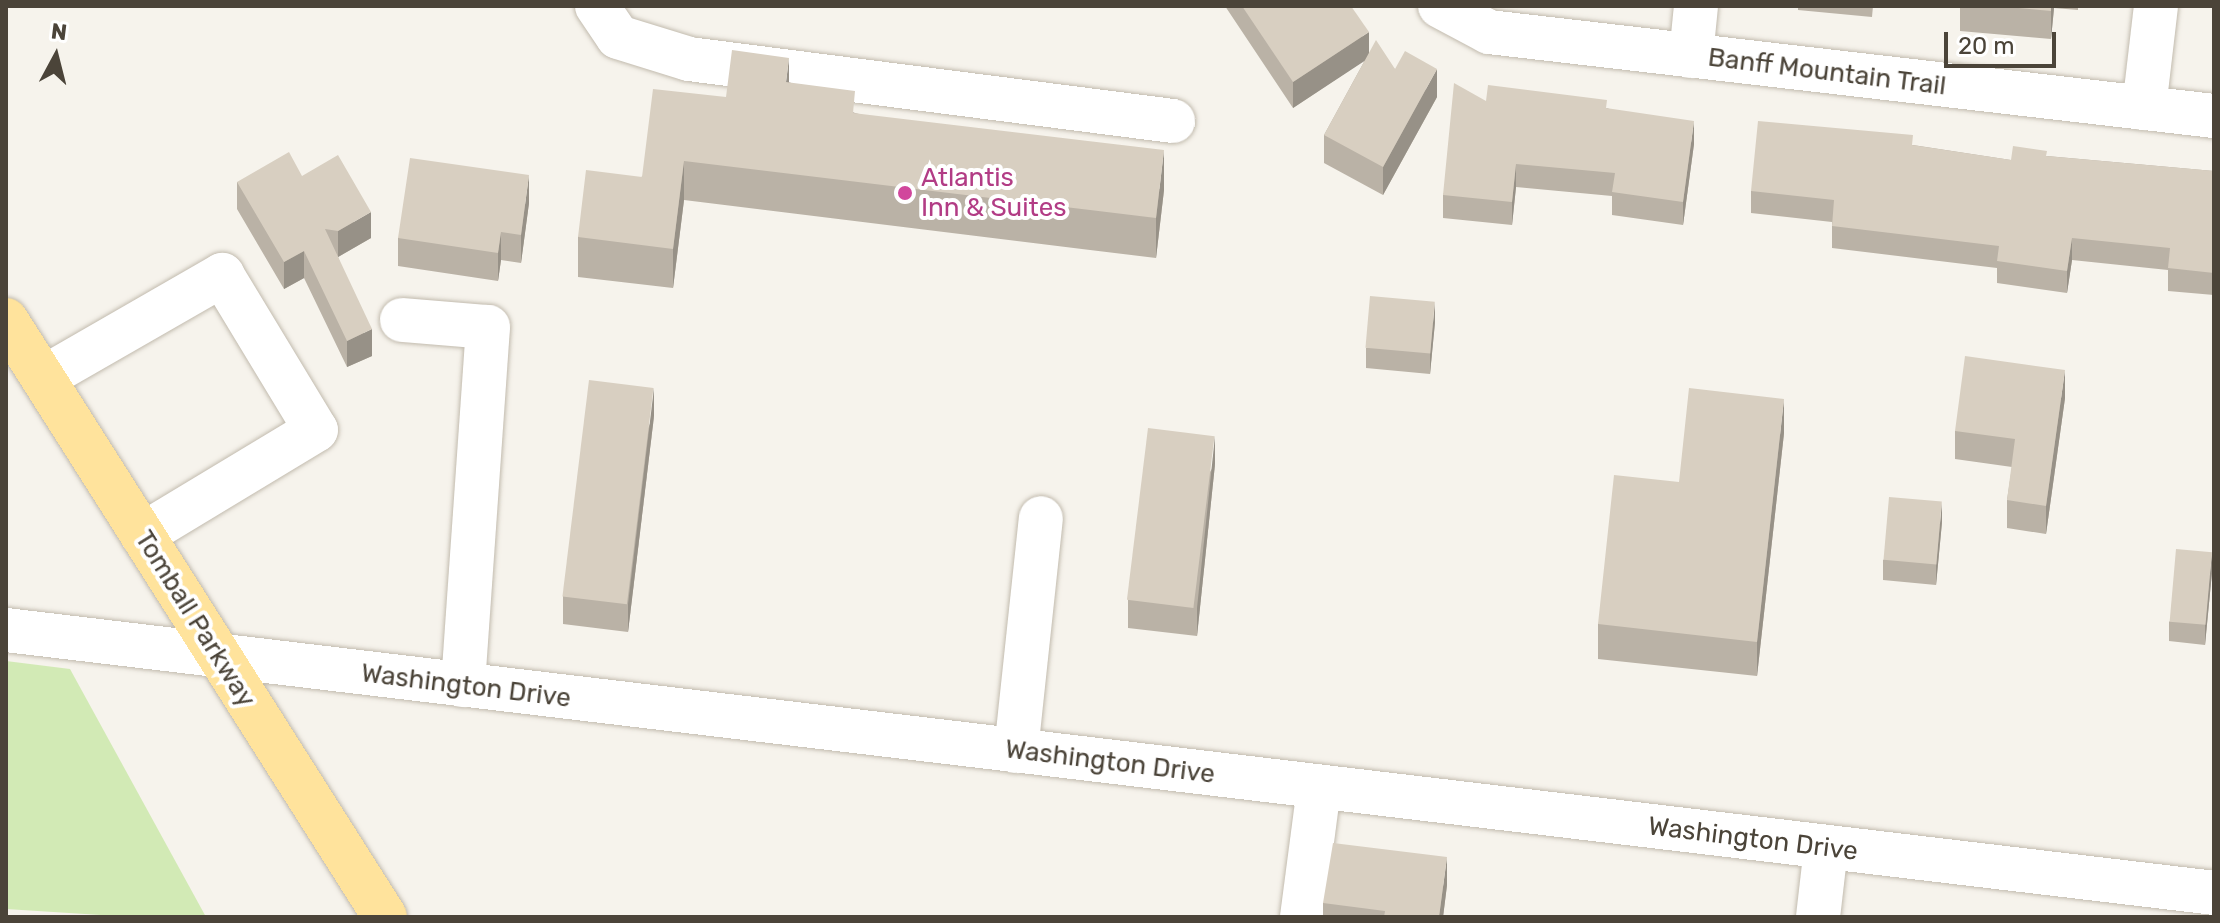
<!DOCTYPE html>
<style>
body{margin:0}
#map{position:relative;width:2220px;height:923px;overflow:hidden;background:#f6f3ec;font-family:Rubik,sans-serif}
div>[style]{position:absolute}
.green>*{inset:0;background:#d2eab5}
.roads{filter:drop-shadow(0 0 2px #c2bbae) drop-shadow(0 0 2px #c2bbae)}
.minor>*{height:44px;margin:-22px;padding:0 22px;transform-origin:22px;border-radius:22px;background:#fff}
.major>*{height:44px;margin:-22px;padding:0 22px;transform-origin:22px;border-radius:22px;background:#ffe39c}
.wall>*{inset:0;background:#bab2a6}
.shaded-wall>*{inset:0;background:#979187}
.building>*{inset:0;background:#d8cfc1;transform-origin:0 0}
.dots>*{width:22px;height:22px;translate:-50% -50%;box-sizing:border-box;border:4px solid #fff;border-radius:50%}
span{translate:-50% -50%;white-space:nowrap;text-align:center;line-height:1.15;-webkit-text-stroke:8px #fff;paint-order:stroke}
.street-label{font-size:26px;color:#4b4439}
.hotel-label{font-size:26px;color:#b23c85}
.left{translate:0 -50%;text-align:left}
.frame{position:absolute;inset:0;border:8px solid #4b4439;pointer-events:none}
.north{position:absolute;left:16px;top:16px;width:80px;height:80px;-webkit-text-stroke:6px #fff;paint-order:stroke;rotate:7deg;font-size:22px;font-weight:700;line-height:32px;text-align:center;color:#4b4439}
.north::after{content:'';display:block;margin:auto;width:28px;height:36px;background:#4b4439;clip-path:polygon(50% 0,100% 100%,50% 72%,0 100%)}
.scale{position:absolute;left:1944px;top:32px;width:112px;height:36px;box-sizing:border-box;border:4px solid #4b4439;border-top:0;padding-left:10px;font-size:24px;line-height:28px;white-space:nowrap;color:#4b4439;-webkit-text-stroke:6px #fff;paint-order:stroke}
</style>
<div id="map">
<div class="green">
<div style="clip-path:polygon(6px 661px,70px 669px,206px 917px,132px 917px,6px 909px)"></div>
</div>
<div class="roads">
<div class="minor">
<div style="left:597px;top:6px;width:37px;rotate:56deg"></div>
<div style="left:618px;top:37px;width:74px;rotate:17.2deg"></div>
<div style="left:689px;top:59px;width:488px;rotate:7.3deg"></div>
<div style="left:1440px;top:6px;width:55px;rotate:28deg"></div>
<div style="left:1489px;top:32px;width:730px;rotate:6.61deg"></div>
<div style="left:1691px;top:56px;width:50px;rotate:-84.3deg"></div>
<div style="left:2144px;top:108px;width:103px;rotate:-83.3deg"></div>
<div style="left:402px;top:320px;width:86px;rotate:4.7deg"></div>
<div style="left:488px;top:327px;width:359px;rotate:94deg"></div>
<div style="left:43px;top:378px;width:207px;rotate:-29.9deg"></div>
<div style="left:222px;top:275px;width:181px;rotate:58.8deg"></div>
<div style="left:316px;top:430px;width:203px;rotate:148.9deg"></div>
<div style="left:6px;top:630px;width:2224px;rotate:6.79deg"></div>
<div style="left:1016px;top:751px;width:234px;rotate:-83.9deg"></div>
<div style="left:1302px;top:917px;width:131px;rotate:-82.5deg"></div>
<div style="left:1818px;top:917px;width:69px;rotate:-83.4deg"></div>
</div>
<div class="major">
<div style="left:6px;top:320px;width:707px;rotate:57.59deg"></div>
</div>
</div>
<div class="wall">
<div style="clip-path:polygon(1225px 6px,1351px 6px,1369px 54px,1395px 69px,1437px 97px,1383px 195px,1324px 163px,1324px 135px,1365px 60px,1293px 108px)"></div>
<div style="clip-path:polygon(1798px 6px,1873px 6px,1872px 17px,1798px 10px)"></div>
<div style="clip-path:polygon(1960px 6px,2078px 6px,2078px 10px,2054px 8px,2051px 39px,1960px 31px)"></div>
<div style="clip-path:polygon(789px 82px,855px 113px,1164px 190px,1156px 258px,684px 200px,673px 288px,578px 277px,578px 237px,726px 97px)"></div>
<div style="clip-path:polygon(1486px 101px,1607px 108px,1694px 144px,1683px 225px,1612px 215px,1612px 196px,1516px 187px,1512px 225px,1443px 218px,1443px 195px)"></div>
<div style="clip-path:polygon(1913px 145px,2011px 160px,2047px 156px,2214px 171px,2214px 295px,2168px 291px,2168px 270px,2072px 260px,2067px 293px,1997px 283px,1997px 268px,1832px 248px,1832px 222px,1751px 213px,1751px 191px)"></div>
<div style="clip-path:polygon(302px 176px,371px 238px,338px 257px,372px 356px,347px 367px,304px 278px,284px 289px,237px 209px,237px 182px)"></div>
<div style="clip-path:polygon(529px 203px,521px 263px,501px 260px,498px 281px,398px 266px,398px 238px)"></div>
<div style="clip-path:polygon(1435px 322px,1430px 374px,1366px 368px,1366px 348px)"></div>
<div style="clip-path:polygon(2065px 398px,2046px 534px,2007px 528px,2007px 500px,2012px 467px,1955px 459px,1955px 431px)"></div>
<div style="clip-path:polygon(654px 416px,628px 632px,563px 624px,563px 596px)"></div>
<div style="clip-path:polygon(1784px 433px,1757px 676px,1598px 659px,1598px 624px,1679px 482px)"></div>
<div style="clip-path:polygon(1215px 464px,1197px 636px,1128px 628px,1128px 600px)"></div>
<div style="clip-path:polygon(1942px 522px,1936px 585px,1883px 580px,1883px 560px)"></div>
<div style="clip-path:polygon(2212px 572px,2205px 645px,2169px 641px,2169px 622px)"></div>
<div style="clip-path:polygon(1447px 885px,1443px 917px,1323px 917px,1323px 903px)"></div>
</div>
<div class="shaded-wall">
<div style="clip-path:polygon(2051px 6px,2054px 6px,2054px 8px,2051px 39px)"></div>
<div style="clip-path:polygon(1369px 32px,1369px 58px,1293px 108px,1293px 82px)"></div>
<div style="clip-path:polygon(789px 58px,789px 97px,786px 82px)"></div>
<div style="clip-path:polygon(1437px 69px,1437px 97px,1383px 195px,1383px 167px)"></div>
<div style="clip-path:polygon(1694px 121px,1694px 144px,1683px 225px,1683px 202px)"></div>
<div style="clip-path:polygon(1164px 150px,1164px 190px,1156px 258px,1156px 218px)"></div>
<div style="clip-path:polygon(684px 161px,684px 200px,673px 288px,673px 249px)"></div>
<div style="clip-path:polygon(1516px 164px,1516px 187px,1512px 225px,1512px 202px)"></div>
<div style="clip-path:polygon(529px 175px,529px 203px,521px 263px,521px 235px)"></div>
<div style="clip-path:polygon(371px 212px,371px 238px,338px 257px,338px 231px)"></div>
<div style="clip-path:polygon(501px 232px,501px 260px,498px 281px,498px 253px)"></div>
<div style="clip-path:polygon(2072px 238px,2072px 260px,2067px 293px,2067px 271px)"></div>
<div style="clip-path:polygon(304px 251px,304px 278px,284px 289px,284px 262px)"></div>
<div style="clip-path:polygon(1435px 302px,1435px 322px,1430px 374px,1430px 354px)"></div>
<div style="clip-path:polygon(372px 329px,372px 356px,347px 367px,347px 341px)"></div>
<div style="clip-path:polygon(2065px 370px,2065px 398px,2046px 534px,2046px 506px)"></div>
<div style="clip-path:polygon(654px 388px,654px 416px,628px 632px,628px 604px)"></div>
<div style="clip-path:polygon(1784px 399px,1784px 433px,1757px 676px,1757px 642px)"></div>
<div style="clip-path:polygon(1215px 436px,1215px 464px,1197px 636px,1197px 608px)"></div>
<div style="clip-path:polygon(1942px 502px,1942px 522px,1936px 585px,1936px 566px)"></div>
<div style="clip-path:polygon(2212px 552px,2212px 572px,2205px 645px,2205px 625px)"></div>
<div style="clip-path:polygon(1447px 857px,1447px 885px,1443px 917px,1439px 917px)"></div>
</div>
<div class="building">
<div style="clip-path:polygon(1242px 6px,1351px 6px,1369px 32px,1293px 82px)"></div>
<div style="clip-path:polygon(1997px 6px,2051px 6px,2051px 11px)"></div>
<div style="clip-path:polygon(1376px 40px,1395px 69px,1405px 51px,1437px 69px,1383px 167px,1324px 135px)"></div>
<div style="clip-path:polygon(732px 50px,789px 58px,786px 82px,855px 91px,853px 113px,1164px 150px,1156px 218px,684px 161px,673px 249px,578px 237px,586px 170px,642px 177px,653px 89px,726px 97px)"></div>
<div style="clip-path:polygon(1454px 83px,1486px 101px,1488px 85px,1607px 100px,1606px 108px,1694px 121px,1683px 202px,1612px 192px,1615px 173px,1516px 164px,1512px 202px,1443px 195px)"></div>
<div style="clip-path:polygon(1758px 121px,1913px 135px,1912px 145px,2011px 160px,2013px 146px,2047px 151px,2046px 156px,2214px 171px,2214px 273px,2168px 268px,2170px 248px,2072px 238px,2067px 271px,1997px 261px,1999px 246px,1832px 226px,1834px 200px,1751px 191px)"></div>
<div style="clip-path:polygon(289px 152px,302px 176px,338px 155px,371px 212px,338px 231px,325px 229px,372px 329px,347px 341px,304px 251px,284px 262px,237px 182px)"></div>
<div style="clip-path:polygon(410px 158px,529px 175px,521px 235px,501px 232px,498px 253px,398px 238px)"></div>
<div style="left:1370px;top:296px;width:65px;height:52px;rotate:5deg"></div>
<div style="clip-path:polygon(1965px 356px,2065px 370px,2046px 506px,2007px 500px,2015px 439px,1955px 431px)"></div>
<div style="left:589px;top:380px;width:65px;height:218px;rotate:7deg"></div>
<div style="clip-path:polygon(1689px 388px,1784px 399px,1757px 642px,1598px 624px,1614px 475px,1679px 482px)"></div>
<div style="left:1148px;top:428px;width:67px;height:173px;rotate:7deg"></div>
<div style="left:1889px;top:497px;width:53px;height:63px;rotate:5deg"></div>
<div style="left:2176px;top:549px;width:36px;height:73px;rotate:5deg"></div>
<div style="clip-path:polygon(1333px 843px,1447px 857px,1439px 917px,1384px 917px,1385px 911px,1323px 903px)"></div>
</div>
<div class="dots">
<div style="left:905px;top:193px;background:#d1479c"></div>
</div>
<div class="street-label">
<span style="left:1827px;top:72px;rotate:7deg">Banff Mountain Trail</span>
<span style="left:195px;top:619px;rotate:58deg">Tomball Parkway</span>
<span style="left:466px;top:686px;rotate:7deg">Washington Drive</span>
<span style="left:1110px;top:762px;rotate:7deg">Washington Drive</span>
<span style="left:1753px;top:839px;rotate:7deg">Washington Drive</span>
</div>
<div class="hotel-label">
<span class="left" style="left:921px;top:193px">Atlantis<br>Inn &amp; Suites</span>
</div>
<div class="frame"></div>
<div class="north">N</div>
<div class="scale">20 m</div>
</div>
